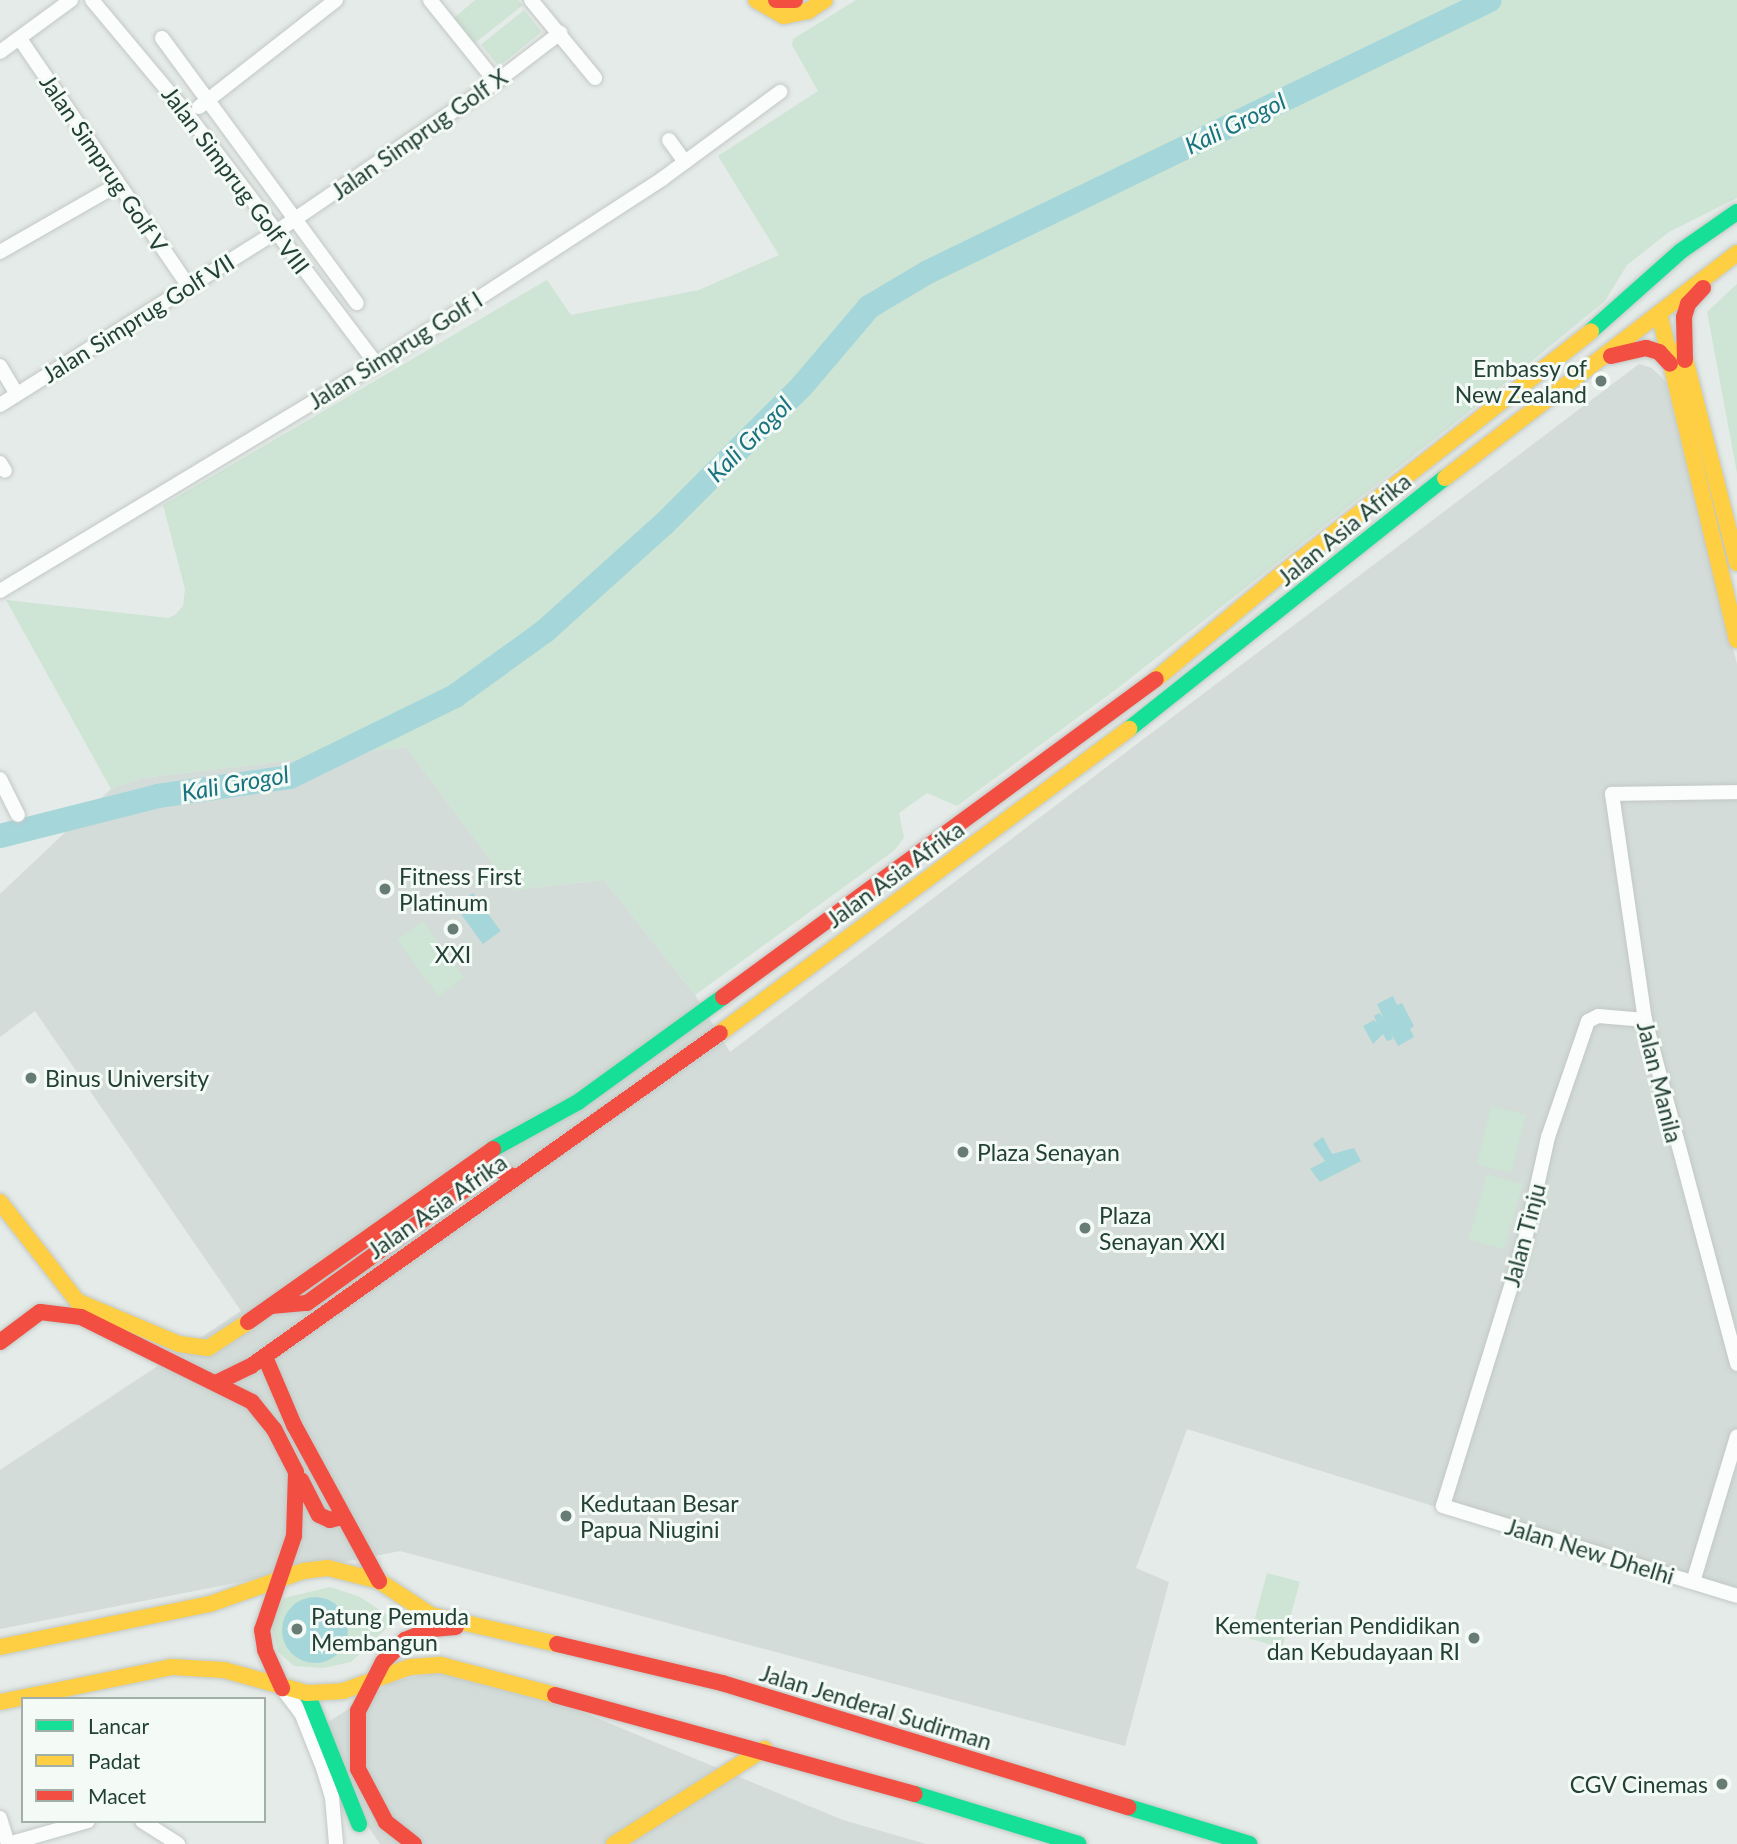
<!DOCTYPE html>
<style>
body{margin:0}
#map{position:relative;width:1737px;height:1844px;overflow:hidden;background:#e5ebe8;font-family:Lato,sans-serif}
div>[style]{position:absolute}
.built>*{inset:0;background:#d3dcd8}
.green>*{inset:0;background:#cee4d4;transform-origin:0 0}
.water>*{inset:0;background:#a5d6da;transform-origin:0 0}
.round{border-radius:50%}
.river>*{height:24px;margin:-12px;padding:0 12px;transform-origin:12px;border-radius:12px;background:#a5d6da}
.roads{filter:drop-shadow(0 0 2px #c2c8c5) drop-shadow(0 0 2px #c2c8c5)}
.street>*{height:14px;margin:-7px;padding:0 7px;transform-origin:7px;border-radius:7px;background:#fbfcfc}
.fast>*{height:16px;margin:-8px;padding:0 8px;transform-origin:8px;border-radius:8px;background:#16e098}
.slow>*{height:16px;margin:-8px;padding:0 8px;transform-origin:8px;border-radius:8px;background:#ffcf43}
.jam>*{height:16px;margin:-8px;padding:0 8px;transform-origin:8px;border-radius:8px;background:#f24e42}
.dots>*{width:19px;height:19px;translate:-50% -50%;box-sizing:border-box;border:4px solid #f4faf6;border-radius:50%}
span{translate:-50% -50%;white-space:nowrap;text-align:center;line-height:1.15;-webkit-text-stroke:6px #f4faf6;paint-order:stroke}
.street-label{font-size:23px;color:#224036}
.poi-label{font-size:23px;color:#224036}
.right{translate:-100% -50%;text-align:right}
.left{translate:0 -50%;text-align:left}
.water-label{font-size:24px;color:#19737e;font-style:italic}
.legend{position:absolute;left:21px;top:1697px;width:245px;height:126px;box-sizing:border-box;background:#f4faf6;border:2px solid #a0b0a9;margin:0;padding:9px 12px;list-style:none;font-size:21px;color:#224036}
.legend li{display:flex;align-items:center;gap:14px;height:35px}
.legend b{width:35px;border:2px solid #a0b0a9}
</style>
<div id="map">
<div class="built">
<div style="clip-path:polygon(1639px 364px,1652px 368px,1666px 382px,1737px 664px,1737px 1601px,1187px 1429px,1136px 1568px,1169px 1582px,1125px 1746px,400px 1551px,0 1629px,0 1470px,241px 1311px,35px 1011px,0 1037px,0 894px,111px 789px,142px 778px,406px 747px,513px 890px,604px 880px,695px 995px,730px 1052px)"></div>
<div style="clip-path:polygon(469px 1665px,843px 1820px,926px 1844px,380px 1844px,307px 1735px,392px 1682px)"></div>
</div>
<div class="green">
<div style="clip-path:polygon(475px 0,518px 0,523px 5px,475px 43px,454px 18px)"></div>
<div style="clip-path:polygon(856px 0,1737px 0,1737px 198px,1669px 232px,1627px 265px,1605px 301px,1489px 396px,1118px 688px,957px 806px,927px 793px,899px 813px,904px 837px,895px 850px,695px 995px,604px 880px,513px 890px,406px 747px,142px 778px,111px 789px,6px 600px,168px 618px,175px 615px,183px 606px,185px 589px,163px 505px,547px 280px,571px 315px,699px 290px,779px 255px,718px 156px,818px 91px,792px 45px,793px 39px)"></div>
<div style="left:524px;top:10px;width:28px;height:55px;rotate:51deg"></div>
<div style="clip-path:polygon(1737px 284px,1737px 473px,1707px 312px)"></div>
<div style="left:423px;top:921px;width:70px;height:32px;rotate:54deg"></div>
<div style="left:1491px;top:1106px;width:36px;height:60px;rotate:14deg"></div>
<div style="left:1487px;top:1174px;width:37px;height:68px;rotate:16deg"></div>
<div style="left:1267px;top:1573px;width:34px;height:68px;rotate:15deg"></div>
<div style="clip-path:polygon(330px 1587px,360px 1597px,395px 1620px,351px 1662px,323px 1668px,294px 1666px,278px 1652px,271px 1624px,284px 1598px)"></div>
</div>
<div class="water">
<div style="left:473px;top:893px;width:47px;height:22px;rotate:54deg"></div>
<div style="clip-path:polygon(1393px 996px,1397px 1005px,1402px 1003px,1414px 1026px,1410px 1029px,1414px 1037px,1398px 1046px,1391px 1033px,1393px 1039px,1387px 1041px,1383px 1034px,1373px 1044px,1363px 1026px,1374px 1020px,1377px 1023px,1374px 1016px,1379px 1013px,1383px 1017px,1377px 1004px)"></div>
<div style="clip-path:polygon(1323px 1137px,1332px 1154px,1354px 1148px,1361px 1161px,1320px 1182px,1310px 1169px,1325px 1161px,1313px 1144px)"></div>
<div class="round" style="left:282px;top:1597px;width:66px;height:66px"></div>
</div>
<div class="river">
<div style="left:0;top:836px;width:163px;rotate:-14.2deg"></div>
<div style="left:158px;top:796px;width:133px;rotate:-8.2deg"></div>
<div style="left:290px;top:777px;width:184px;rotate:-26.1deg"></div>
<div style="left:455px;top:696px;width:111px;rotate:-35.8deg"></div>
<div style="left:545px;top:631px;width:160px;rotate:-42deg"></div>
<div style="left:664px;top:524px;width:195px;rotate:-45deg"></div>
<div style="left:802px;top:386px;width:104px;rotate:-49.7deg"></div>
<div style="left:869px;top:307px;width:69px;rotate:-30.7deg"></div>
<div style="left:928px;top:272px;width:624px;rotate:-25.83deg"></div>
</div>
<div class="roads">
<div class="street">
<div style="left:92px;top:0;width:150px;rotate:50.1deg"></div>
<div style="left:188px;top:115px;width:312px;rotate:52.9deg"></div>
<div style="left:430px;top:0;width:105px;rotate:51.2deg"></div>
<div style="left:531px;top:0;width:101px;rotate:50.6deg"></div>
<div style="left:162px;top:38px;width:329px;rotate:53.7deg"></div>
<div style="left:20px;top:39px;width:300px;rotate:55.7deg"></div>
<div style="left:0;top:52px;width:88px;rotate:-36.2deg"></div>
<div style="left:199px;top:107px;width:174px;rotate:-38deg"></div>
<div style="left:669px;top:140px;width:27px;rotate:54deg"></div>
<div style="left:0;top:252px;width:135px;rotate:-29.8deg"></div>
<div style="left:0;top:366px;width:31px;rotate:59deg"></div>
<div style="left:0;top:405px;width:326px;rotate:-32.1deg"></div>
<div style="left:276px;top:232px;width:266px;rotate:-34.3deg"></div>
<div style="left:496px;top:82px;width:81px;rotate:-37.4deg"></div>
<div style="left:0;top:463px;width:9px;rotate:58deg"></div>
<div style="left:0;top:591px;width:457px;rotate:-31.1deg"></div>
<div style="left:391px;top:355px;width:323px;rotate:-33deg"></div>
<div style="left:662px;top:179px;width:147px;rotate:-36.4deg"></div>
<div style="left:0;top:779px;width:40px;rotate:63.4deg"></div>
<div style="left:1737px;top:792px;width:125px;rotate:179.1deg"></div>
<div style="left:1612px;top:794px;width:228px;rotate:81.7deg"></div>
<div style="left:1645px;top:1020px;width:356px;rotate:75deg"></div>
<div style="left:1645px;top:1020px;width:47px;rotate:-175.1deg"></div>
<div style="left:1598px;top:1016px;width:11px;rotate:153deg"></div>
<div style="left:1588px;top:1021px;width:123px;rotate:109deg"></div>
<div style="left:1548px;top:1137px;width:110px;rotate:102.6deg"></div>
<div style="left:1524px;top:1244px;width:274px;rotate:107.2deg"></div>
<div style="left:1443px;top:1506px;width:307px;rotate:17deg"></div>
<div style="left:1693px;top:1582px;width:152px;rotate:-73.2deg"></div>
<div style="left:282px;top:1688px;width:34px;rotate:53deg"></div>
<div style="left:302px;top:1715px;width:57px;rotate:68.4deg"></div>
<div style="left:323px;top:1768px;width:30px;rotate:73deg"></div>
<div style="left:332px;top:1797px;width:47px;rotate:85.1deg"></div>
<div style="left:0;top:1818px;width:27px;rotate:73deg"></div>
<div style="left:142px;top:1821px;width:43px;rotate:32.6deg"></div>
<div style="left:8px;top:1844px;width:83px;rotate:-16deg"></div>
</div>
<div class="fast">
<div style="left:1591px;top:331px;width:120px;rotate:-41.6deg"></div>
<div style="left:1681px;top:251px;width:68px;rotate:-34.9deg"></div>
<div style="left:1129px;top:729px;width:404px;rotate:-38.5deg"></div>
<div style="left:493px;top:1149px;width:97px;rotate:-28.9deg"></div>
<div style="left:578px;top:1102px;width:179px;rotate:-35.9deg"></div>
<div style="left:307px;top:1693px;width:141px;rotate:68.3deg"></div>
<div style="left:915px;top:1794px;width:171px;rotate:17deg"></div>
<div style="left:1128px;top:1807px;width:127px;rotate:16.9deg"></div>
</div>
<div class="slow">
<div style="left:756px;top:0;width:32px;rotate:30deg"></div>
<div style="left:784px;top:16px;width:25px;rotate:-12deg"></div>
<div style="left:808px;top:11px;width:20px;rotate:-33deg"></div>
<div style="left:1659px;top:313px;width:336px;rotate:76.6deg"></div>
<div style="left:1682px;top:347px;width:223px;rotate:75.7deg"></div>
<div style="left:1445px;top:478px;width:369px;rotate:-37.6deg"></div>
<div style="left:1156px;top:679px;width:154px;rotate:-40deg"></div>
<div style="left:1274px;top:580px;width:403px;rotate:-38.1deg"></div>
<div style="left:720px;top:1033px;width:510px;rotate:-36.62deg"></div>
<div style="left:0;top:1202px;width:125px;rotate:52.1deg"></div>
<div style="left:77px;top:1301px;width:111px;rotate:22.9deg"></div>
<div style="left:179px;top:1344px;width:29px;rotate:8deg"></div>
<div style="left:208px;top:1348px;width:48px;rotate:-33deg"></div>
<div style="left:0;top:1647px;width:214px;rotate:-11.6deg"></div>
<div style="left:210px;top:1604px;width:99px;rotate:-19.5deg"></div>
<div style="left:303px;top:1571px;width:25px;rotate:-7deg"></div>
<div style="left:328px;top:1568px;width:53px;rotate:14.3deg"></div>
<div style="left:379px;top:1581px;width:62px;rotate:33.2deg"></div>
<div style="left:431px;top:1615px;width:129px;rotate:13deg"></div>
<div style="left:0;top:1702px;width:176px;rotate:-11.5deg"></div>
<div style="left:172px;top:1667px;width:52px;rotate:3.3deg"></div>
<div style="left:224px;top:1670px;width:86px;rotate:15.5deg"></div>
<div style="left:307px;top:1693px;width:36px;rotate:-3deg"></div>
<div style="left:343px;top:1691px;width:71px;rotate:-19.7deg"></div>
<div style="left:410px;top:1667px;width:31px;rotate:-4deg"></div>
<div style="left:441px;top:1665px;width:118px;rotate:14.7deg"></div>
<div style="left:614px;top:1844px;width:178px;rotate:-32.3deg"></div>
</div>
<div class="jam">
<div style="left:776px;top:0;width:19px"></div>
<div style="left:1611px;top:356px;width:36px;rotate:-13deg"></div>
<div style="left:1646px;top:348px;width:14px;rotate:17deg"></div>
<div style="left:1659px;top:352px;width:16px;rotate:47deg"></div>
<div style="left:1685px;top:360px;width:43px;rotate:-91.3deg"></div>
<div style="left:1684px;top:317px;width:14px;rotate:-73deg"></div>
<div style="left:1688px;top:304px;width:22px;rotate:-47deg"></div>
<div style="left:723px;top:997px;width:537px;rotate:-36.29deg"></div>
<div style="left:271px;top:1306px;width:36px;rotate:-5deg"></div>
<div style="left:307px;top:1303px;width:231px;rotate:-35.7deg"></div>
<div style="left:495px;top:1168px;width:23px;rotate:25deg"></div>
<div style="left:248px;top:1322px;width:300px;rotate:-35.2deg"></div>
<div style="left:0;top:1342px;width:50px;rotate:-36.9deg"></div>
<div style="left:40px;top:1312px;width:41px;rotate:7deg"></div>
<div style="left:81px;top:1317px;width:191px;rotate:26.4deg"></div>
<div style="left:252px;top:1402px;width:35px;rotate:51deg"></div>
<div style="left:274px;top:1429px;width:48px;rotate:62.9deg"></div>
<div style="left:296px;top:1472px;width:64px;rotate:91.8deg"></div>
<div style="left:294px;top:1536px;width:99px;rotate:108.8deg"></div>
<div style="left:262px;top:1630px;width:20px;rotate:81deg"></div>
<div style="left:265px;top:1650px;width:42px;rotate:65.9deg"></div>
<div style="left:265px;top:1357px;width:74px;rotate:66.9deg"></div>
<div style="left:294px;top:1425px;width:178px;rotate:61.4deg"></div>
<div style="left:218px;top:1382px;width:37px;rotate:-26deg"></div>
<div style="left:251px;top:1366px;width:575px;rotate:-35.38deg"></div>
<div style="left:301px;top:1480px;width:39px;rotate:63deg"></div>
<div style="left:319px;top:1515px;width:12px;rotate:24deg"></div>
<div style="left:330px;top:1520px;width:11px;rotate:-15deg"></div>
<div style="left:557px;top:1644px;width:170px;rotate:13.3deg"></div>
<div style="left:722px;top:1683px;width:425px;rotate:17deg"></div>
<div style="left:555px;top:1695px;width:373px;rotate:15.4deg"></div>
<div style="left:414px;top:1844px;width:36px;rotate:-142deg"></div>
<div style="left:386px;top:1822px;width:60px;rotate:-117.8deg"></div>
<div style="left:358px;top:1769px;width:58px;rotate:-90deg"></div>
<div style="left:358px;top:1711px;width:55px;rotate:-63deg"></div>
<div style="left:383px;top:1662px;width:31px;rotate:-45deg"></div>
<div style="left:405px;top:1640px;width:29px;rotate:-22deg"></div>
<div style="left:432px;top:1629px;width:24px;rotate:-5deg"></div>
</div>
</div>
<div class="dots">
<div style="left:1601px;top:381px;background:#667c74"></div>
<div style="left:385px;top:889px;background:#667c74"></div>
<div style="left:453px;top:929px;background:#667c74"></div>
<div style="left:31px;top:1078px;background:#667c74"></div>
<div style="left:963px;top:1152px;background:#667c74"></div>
<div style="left:1085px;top:1228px;background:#667c74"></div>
<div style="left:566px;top:1516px;background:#667c74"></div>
<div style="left:297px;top:1629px;background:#667c74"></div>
<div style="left:1474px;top:1638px;background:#667c74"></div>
<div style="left:1722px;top:1784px;background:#667c74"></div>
</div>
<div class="street-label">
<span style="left:419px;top:134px;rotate:-35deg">Jalan Simprug Golf X</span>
<span style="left:104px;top:163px;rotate:56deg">Jalan Simprug Golf V</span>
<span style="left:236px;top:180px;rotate:53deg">Jalan Simprug Golf VIII</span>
<span style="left:138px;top:318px;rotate:-32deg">Jalan Simprug Golf VII</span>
<span style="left:395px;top:350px;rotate:-32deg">Jalan Simprug Golf I</span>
<span style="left:1344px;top:529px;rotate:-39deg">Jalan Asia Afrika</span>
<span style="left:895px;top:874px;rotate:-36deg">Jalan Asia Afrika</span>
<span style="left:1660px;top:1082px;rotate:76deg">Jalan Manila</span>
<span style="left:437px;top:1206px;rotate:-35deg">Jalan Asia Afrika</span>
<span style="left:1524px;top:1235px;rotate:-75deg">Jalan Tinju</span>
<span style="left:1590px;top:1551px;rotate:17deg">Jalan New Dhelhi</span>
<span style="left:876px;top:1707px;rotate:17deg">Jalan Jenderal Sudirman</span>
</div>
<div class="poi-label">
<span class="right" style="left:1587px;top:381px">Embassy of<br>New Zealand</span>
<span class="left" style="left:399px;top:889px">Fitness First<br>Platinum</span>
<span style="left:453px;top:954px">XXI</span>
<span class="left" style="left:45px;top:1078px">Binus University</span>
<span class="left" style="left:977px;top:1152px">Plaza Senayan</span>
<span class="left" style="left:1099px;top:1228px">Plaza<br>Senayan XXI</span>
<span class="left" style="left:580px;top:1516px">Kedutaan Besar<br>Papua Niugini</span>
<span class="left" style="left:311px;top:1629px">Patung Pemuda<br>Membangun</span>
<span class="right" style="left:1460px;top:1638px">Kementerian Pendidikan<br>dan Kebudayaan RI</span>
<span class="right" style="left:1708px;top:1784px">CGV Cinemas</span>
</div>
<div class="water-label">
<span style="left:1235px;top:123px;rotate:-26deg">Kali Grogol</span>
<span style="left:749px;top:439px;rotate:-45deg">Kali Grogol</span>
<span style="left:235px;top:783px;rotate:-10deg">Kali Grogol</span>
</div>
<ul class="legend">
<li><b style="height:9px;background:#16e098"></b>Lancar</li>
<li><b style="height:9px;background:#ffcf43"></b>Padat</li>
<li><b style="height:9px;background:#f24e42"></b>Macet</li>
</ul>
</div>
